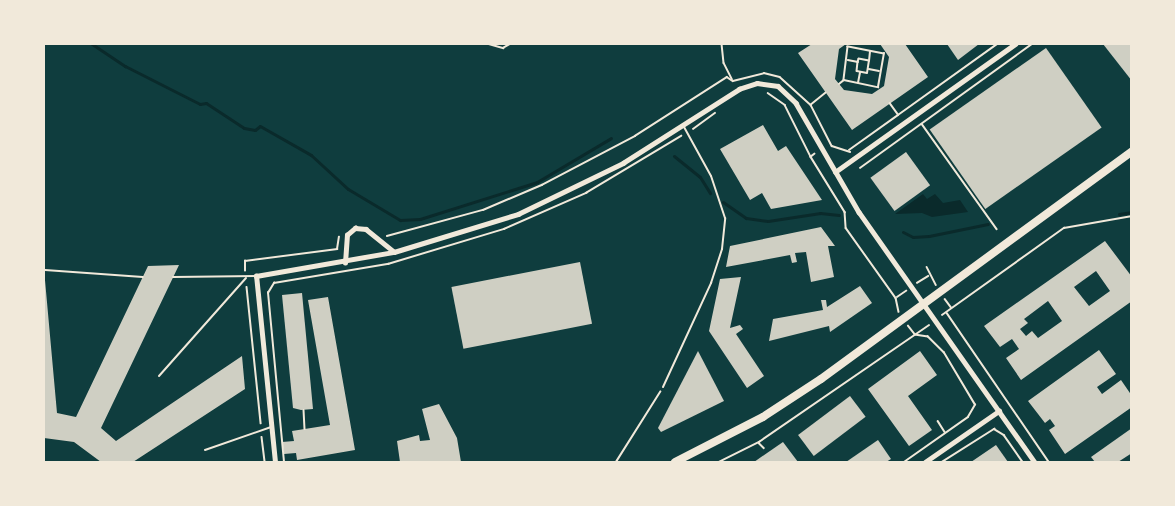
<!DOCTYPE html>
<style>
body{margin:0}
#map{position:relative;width:1175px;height:506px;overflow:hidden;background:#0f3d3e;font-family:Roboto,sans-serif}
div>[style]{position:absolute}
.water>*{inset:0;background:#0a2a2b}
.stream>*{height:3px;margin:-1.5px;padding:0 1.5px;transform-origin:1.5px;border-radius:1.5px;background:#0a2a2b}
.building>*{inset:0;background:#cfcfc3;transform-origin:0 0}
.path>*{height:1.5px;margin:-0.75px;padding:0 0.75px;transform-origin:0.75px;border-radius:0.75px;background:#f1e9da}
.service>*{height:2px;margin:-1px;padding:0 1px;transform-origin:1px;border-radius:1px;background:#f1e9da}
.minor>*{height:4.5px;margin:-2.25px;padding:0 2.25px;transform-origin:2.25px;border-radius:2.25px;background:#f1e9da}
.primary>*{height:8px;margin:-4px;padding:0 4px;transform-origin:4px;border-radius:4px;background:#f1e9da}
span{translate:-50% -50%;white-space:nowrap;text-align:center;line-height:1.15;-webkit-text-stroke:5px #f1e9da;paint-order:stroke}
.frame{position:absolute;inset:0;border:45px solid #f1e9da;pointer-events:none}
</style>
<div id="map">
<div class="water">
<div style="clip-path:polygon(923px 194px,927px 199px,935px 194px,943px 203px,960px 200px,968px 212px,932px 217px,922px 213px,895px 214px)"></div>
</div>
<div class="stream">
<div style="left:92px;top:44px;width:40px;rotate:34deg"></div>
<div style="left:125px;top:66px;width:84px;rotate:26.9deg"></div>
<div style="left:200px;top:104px;width:6px;rotate:-9deg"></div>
<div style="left:206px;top:103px;width:45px;rotate:33.3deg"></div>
<div style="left:244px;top:128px;width:11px;rotate:10deg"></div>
<div style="left:255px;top:130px;width:6px;rotate:-39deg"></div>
<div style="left:260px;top:126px;width:59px;rotate:29.6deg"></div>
<div style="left:311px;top:155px;width:50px;rotate:42.6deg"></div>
<div style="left:348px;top:189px;width:61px;rotate:30.8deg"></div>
<div style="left:400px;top:220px;width:20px;rotate:-3deg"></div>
<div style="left:420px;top:219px;width:123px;rotate:-17.5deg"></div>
<div style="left:537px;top:182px;width:86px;rotate:-30.7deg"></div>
<div style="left:674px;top:156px;width:33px;rotate:39deg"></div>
<div style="left:700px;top:177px;width:19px;rotate:58deg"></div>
<div style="left:723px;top:202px;width:28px;rotate:35deg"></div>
<div style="left:746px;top:218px;width:22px;rotate:8deg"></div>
<div style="left:768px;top:221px;width:53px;rotate:-8.7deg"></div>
<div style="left:820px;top:213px;width:19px;rotate:6deg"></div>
<div style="left:1119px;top:214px;width:13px;rotate:-9deg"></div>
<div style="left:903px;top:232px;width:11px;rotate:27deg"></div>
<div style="left:913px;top:237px;width:16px;rotate:-4deg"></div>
<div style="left:929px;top:236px;width:60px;rotate:-11.5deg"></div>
</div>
<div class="building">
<div style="clip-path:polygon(812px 44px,846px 44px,839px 49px,835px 79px,844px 90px,872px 94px,884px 86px,889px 57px,880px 44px,905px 44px,928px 77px,852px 130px,798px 53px)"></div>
<div style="clip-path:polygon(947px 44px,979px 44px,958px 60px)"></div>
<div style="clip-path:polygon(1103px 44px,1132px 44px,1132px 81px)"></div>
<div style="left:1046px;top:48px;width:97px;height:142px;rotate:55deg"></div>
<div style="clip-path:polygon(763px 125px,778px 151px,786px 146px,822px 200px,771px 209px,762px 193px,750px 200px,720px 149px)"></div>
<div style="left:906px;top:152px;width:41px;height:44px;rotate:54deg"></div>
<div style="clip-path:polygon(821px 227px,835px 246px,828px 246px,834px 277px,811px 282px,806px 252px,795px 253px,797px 262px,792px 263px,790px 255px,726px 267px,730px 246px)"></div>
<div style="clip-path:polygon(evenodd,1105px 241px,1132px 277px,1132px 301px,1021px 380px,1006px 358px,1019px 349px,1012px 339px,1000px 347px,984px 326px,1105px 241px,1096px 271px,1110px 291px,1089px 306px,1074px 287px,1096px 271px,1105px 241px,1048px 301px,1062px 321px,1038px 338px,1032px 331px,1026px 336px,1020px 329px,1028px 323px,1024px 319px,1048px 301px)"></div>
<div style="left:580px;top:262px;width:63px;height:131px;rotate:79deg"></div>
<div style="clip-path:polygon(179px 265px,101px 428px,116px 441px,242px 356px,245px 389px,133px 462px,101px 462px,74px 442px,44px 438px,44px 269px,57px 413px,76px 417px,148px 266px)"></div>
<div style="clip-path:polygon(741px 277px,730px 328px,740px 325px,743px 329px,736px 334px,764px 376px,747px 388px,709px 331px,720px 279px)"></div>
<div style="clip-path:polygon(860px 286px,872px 303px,830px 332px,829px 326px,769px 341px,773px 319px,823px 310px,821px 300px,826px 300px,827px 307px)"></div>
<div style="clip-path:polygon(302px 293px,313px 409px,301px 410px,293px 408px,282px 295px)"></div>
<div style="clip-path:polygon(328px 297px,355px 450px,297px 460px,296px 453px,284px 454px,282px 442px,294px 441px,292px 431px,330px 425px,308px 300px)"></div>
<div style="clip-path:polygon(1099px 350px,1116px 374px,1097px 387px,1102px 394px,1121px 380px,1132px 396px,1132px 407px,1065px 454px,1049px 430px,1055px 426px,1050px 419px,1045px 423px,1028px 401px)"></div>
<div style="clip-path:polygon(698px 351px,724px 401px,661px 432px,658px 428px)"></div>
<div style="clip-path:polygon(920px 351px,937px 375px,908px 396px,932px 430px,909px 446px,868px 389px)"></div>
<div style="left:850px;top:396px;width:26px;height:65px;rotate:53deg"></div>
<div style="clip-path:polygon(439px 404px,457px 438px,461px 462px,400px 462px,397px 441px,419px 435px,420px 441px,430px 440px,422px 409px)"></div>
<div style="clip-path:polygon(1132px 428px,1132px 453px,1118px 462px,1095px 462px,1091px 457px)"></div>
<div style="clip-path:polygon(878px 440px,891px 459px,886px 462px,846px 462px)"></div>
<div style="clip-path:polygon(783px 442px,798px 462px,754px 462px)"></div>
<div style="clip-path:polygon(996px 445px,1008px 462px,971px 462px)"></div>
</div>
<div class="path">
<div style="left:489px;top:44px;width:15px;rotate:16deg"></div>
<div style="left:503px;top:48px;width:8px;rotate:-30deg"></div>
<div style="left:722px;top:44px;width:19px;rotate:84deg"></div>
<div style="left:724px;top:63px;width:18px;rotate:63deg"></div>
<div style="left:848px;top:60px;width:10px;rotate:11deg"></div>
<div style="left:858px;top:62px;width:9px;rotate:96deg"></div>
<div style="left:857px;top:71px;width:10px;rotate:11deg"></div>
<div style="left:867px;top:73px;width:12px;rotate:-81deg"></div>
<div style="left:869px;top:61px;width:10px;rotate:-169deg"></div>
<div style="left:859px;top:59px;width:3px;rotate:108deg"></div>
<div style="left:869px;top:61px;width:9px;rotate:-84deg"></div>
<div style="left:869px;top:69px;width:10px;rotate:11deg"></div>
<div style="left:858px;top:83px;width:10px;rotate:-79deg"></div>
<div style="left:839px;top:84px;width:6px;rotate:-39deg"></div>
<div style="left:844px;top:80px;width:35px;rotate:12deg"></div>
<div style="left:878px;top:87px;width:34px;rotate:-80deg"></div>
<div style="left:884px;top:54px;width:37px;rotate:-169deg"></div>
<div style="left:848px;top:47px;width:33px;rotate:97deg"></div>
<div style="left:768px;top:93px;width:21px;rotate:35deg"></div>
<div style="left:785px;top:105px;width:58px;rotate:63.4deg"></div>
<div style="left:826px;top:93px;width:19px;rotate:141deg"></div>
<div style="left:811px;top:105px;width:46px;rotate:62.9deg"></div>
<div style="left:832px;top:146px;width:19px;rotate:18deg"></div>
<div style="left:898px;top:115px;width:122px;rotate:-35.6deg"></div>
<div style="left:922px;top:124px;width:129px;rotate:54.5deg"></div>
<div style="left:693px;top:129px;width:27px;rotate:-36deg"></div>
<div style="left:849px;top:150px;width:60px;rotate:-35.5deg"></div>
<div style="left:898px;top:115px;width:14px;rotate:-126deg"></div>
<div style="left:815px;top:154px;width:5px;rotate:143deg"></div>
<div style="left:811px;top:157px;width:65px;rotate:58.3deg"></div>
<div style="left:845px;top:212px;width:16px;rotate:86deg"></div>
<div style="left:846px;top:228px;width:86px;rotate:54.5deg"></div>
<div style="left:896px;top:298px;width:14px;rotate:78deg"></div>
<div style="left:860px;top:168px;width:212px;rotate:-35.8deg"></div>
<div style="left:387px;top:236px;width:99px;rotate:-15.2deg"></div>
<div style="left:483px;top:210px;width:64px;rotate:-23deg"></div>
<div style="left:542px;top:185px;width:105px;rotate:-27.8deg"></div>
<div style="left:635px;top:136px;width:109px;rotate:-32.7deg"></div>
<div style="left:727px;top:77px;width:7px;rotate:34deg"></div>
<div style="left:733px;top:81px;width:32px;rotate:-14deg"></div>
<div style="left:764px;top:73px;width:16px;rotate:14deg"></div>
<div style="left:780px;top:77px;width:42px;rotate:42.1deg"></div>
<div style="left:927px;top:267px;width:20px;rotate:63deg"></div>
<div style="left:245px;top:271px;width:10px;rotate:-90deg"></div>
<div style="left:245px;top:261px;width:93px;rotate:-7.4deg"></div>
<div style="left:337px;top:249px;width:12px;rotate:-81deg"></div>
<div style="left:917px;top:283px;width:13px;rotate:-32deg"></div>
<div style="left:247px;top:287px;width:137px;rotate:84.1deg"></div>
<div style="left:897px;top:297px;width:11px;rotate:-34deg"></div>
<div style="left:945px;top:299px;width:10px;rotate:53deg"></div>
<div style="left:947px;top:313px;width:181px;rotate:55.6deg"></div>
<div style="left:942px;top:315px;width:150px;rotate:-35.5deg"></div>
<div style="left:1064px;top:228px;width:69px;rotate:-10deg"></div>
<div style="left:304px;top:410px;width:19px;rotate:87deg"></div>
<div style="left:938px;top:421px;width:13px;rotate:58deg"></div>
<div style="left:262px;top:437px;width:25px;rotate:83deg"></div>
<div style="left:759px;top:443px;width:7px;rotate:45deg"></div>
<div style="left:284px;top:462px;width:170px;rotate:-95.4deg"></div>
<div style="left:268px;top:293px;width:12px;rotate:-59deg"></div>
<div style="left:274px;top:283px;width:116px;rotate:-9.5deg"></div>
<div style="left:388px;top:264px;width:121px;rotate:-16.8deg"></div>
<div style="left:504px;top:229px;width:90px;rotate:-23.7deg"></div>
<div style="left:586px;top:193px;width:111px;rotate:-31deg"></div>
<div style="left:616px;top:462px;width:83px;rotate:-57.8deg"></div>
<div style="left:719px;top:462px;width:45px;rotate:-26.6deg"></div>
<div style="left:759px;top:442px;width:206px;rotate:-34.5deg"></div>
<div style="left:904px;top:462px;width:78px;rotate:-35.1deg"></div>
<div style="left:968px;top:417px;width:14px;rotate:-60deg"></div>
<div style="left:975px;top:405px;width:61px;rotate:-120.8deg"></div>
<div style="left:944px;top:353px;width:23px;rotate:-135deg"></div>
<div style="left:928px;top:337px;width:13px;rotate:-171deg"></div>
<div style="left:915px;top:335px;width:11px;rotate:-128deg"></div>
<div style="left:942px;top:462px;width:62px;rotate:-32.4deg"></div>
<div style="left:994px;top:429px;width:12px;rotate:31deg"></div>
<div style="left:1004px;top:435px;width:33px;rotate:55deg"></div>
</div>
<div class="service">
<div style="left:45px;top:270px;width:98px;rotate:4.1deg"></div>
<div style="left:173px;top:277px;width:83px;rotate:-0.7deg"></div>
<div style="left:159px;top:376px;width:131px;rotate:-48.4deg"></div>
<div style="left:663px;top:387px;width:115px;rotate:-65.2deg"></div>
<div style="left:711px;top:283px;width:36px;rotate:-72deg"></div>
<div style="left:722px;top:249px;width:31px;rotate:-84deg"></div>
<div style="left:725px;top:218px;width:44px;rotate:-108.4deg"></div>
<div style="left:711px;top:176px;width:58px;rotate:-118.8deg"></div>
<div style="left:205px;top:450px;width:70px;rotate:-19.2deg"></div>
</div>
<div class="minor">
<div style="left:835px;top:172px;width:221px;rotate:-35.4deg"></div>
<div style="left:345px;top:263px;width:28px;rotate:-86deg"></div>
<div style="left:347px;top:235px;width:11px;rotate:-41deg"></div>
<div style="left:355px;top:228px;width:11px;rotate:5deg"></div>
<div style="left:366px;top:229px;width:36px;rotate:39deg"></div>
<div style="left:275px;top:462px;width:187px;rotate:-95.8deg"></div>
<div style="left:256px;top:276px;width:140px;rotate:-9.9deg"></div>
<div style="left:394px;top:252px;width:130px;rotate:-17deg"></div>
<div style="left:518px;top:214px;width:117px;rotate:-25.9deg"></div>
<div style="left:623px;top:163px;width:138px;rotate:-32.5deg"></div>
<div style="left:739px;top:89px;width:19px;rotate:-18deg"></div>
<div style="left:757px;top:83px;width:21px;rotate:8deg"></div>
<div style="left:778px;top:86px;width:25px;rotate:43deg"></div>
<div style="left:796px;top:103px;width:126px;rotate:60deg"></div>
<div style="left:859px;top:212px;width:306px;rotate:54.9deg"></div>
<div style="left:925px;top:462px;width:90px;rotate:-34.6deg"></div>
</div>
<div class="primary">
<div style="left:675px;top:462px;width:99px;rotate:-27.1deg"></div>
<div style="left:763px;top:417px;width:69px;rotate:-33.2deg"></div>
<div style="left:821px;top:379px;width:386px;rotate:-36.2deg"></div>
</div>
<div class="frame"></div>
</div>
